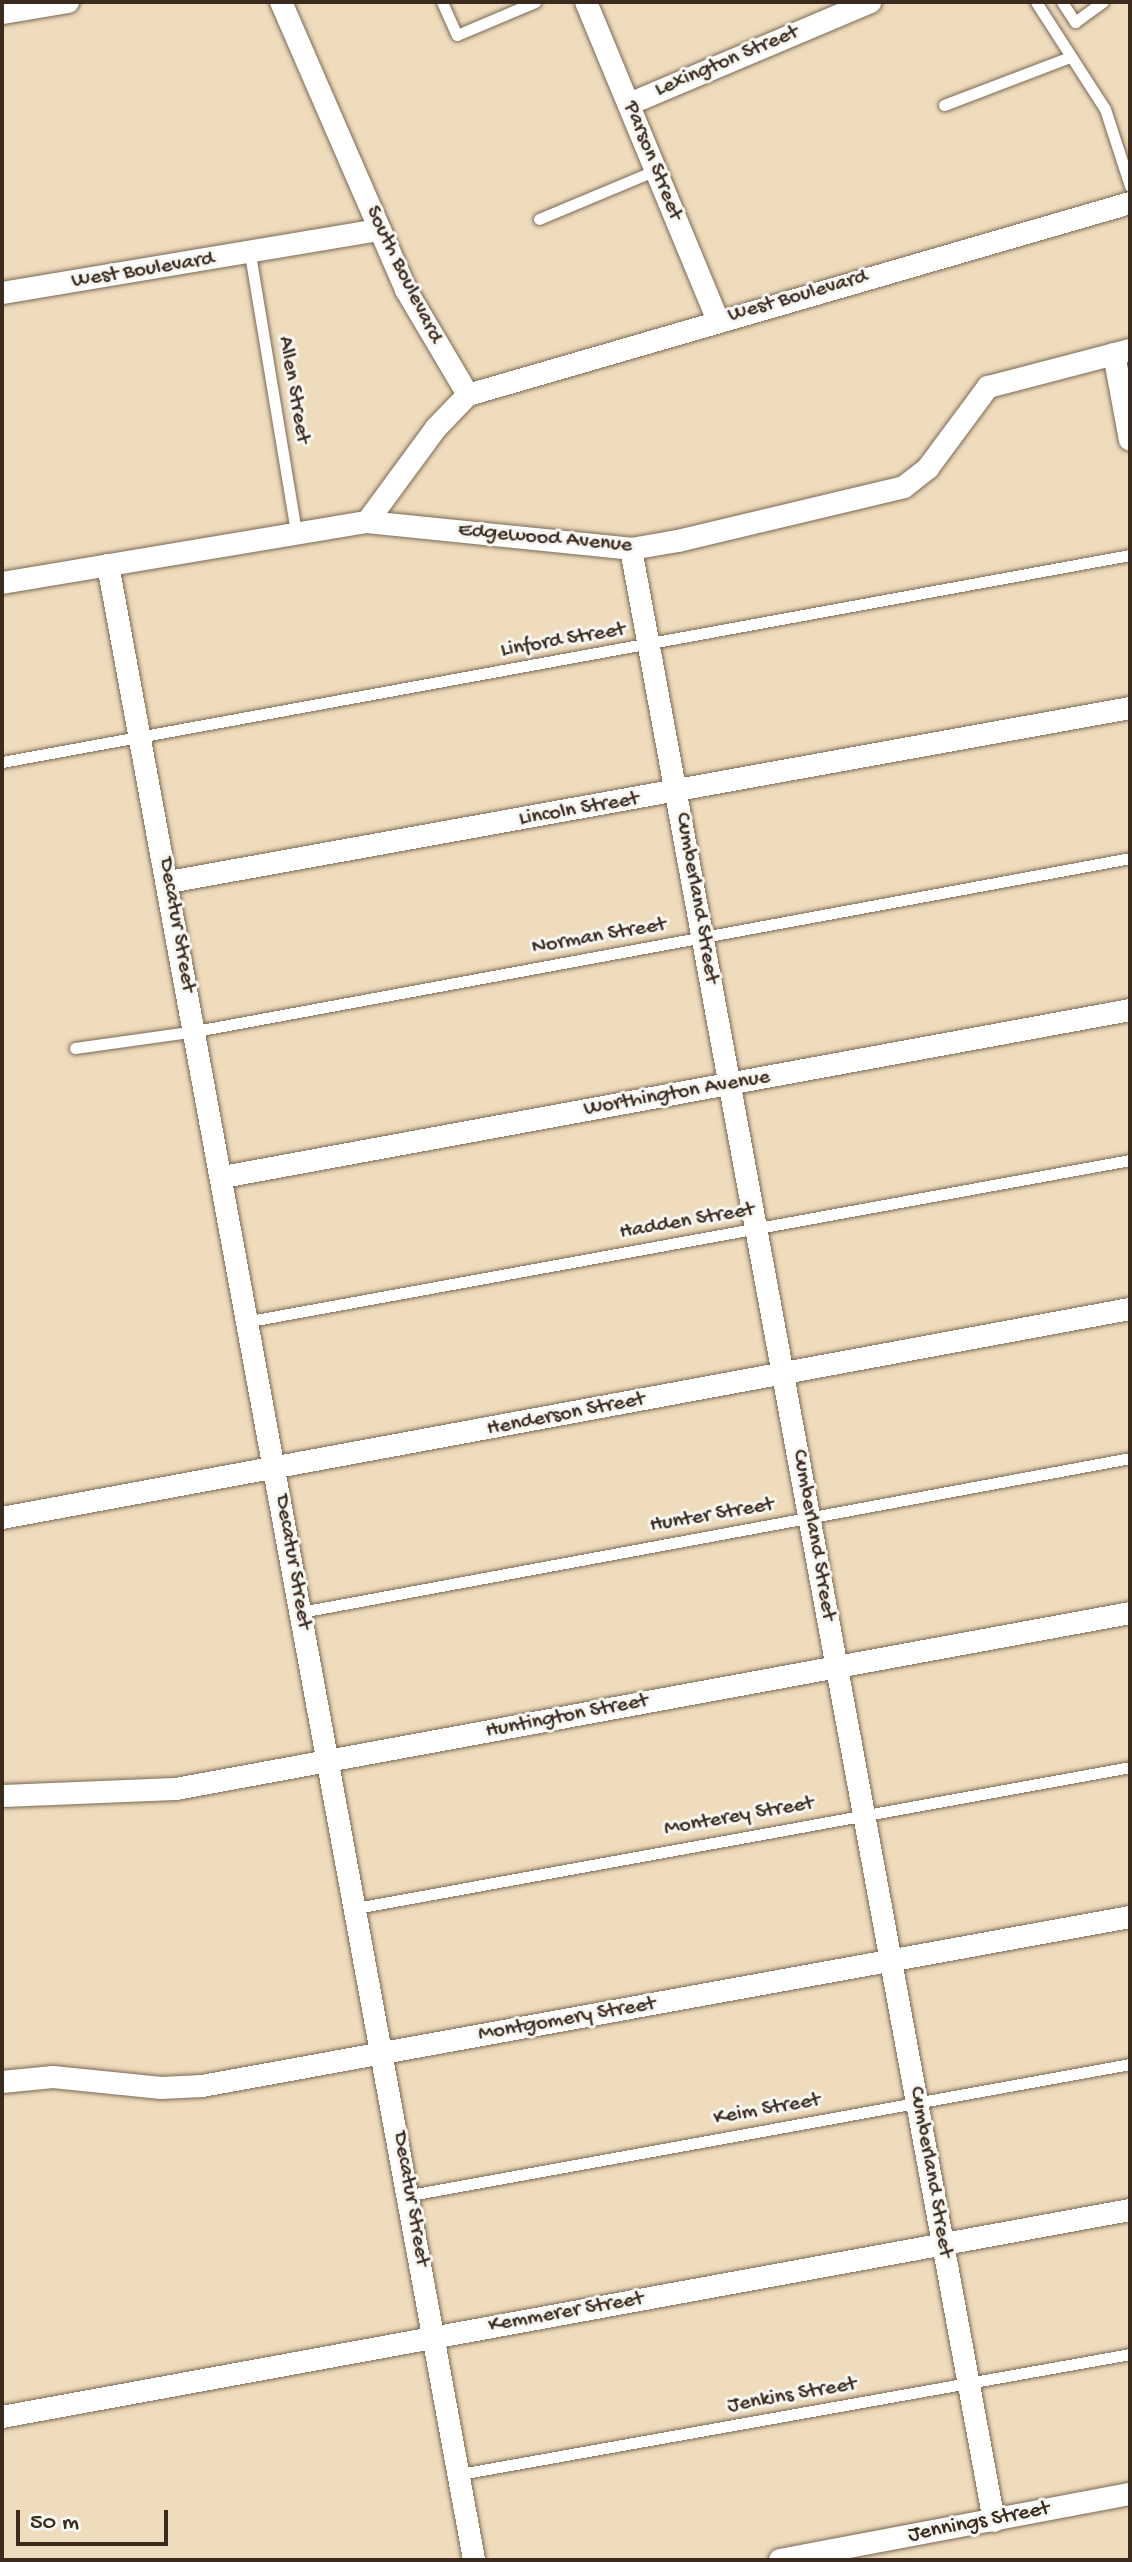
<!DOCTYPE html>
<style>
body{margin:0}
#map{position:relative;width:1132px;height:2562px;overflow:hidden;background:#efdcbc;font-family:"Gochi Hand",sans-serif}
div>[style]{position:absolute}
.roads{filter:drop-shadow(0 0 2px #7a6855) drop-shadow(0 0 2px #7a6855)}
.lane>*{height:11px;margin:-5.5px;padding:0 5.5px;transform-origin:5.5px;border-radius:5.5px;background:#fff}
.street>*{height:22px;margin:-11px;padding:0 11px;transform-origin:11px;border-radius:11px;background:#fff}
span{translate:-50% -50%;white-space:nowrap;text-align:center;line-height:1.15;-webkit-text-stroke:6px #f6f6f2;paint-order:stroke}
.street-label{font-size:22px;color:#3b2a1e}
.frame{position:absolute;inset:0;border:4px solid #3b2a1e;pointer-events:none}
.scale{position:absolute;left:16px;top:2510px;width:152px;height:36px;box-sizing:border-box;border:4px solid #3b2a1e;border-top:0;padding-left:10px;font-size:24px;line-height:28px;white-space:nowrap;color:#3b2a1e;-webkit-text-stroke:6px #f6f6f2;paint-order:stroke}
</style>
<div id="map">
<div class="roads">
<div class="lane">
<div style="left:442px;top:2px;width:36px;rotate:66deg"></div>
<div style="left:457px;top:35px;width:85px;rotate:-22.9deg"></div>
<div style="left:1036px;top:2px;width:127px;rotate:57.2deg"></div>
<div style="left:1105px;top:109px;width:81px;rotate:72deg"></div>
<div style="left:1062px;top:2px;width:24px;rotate:57deg"></div>
<div style="left:1075px;top:22px;width:34px;rotate:-36deg"></div>
<div style="left:944px;top:105px;width:135px;rotate:-20.9deg"></div>
<div style="left:539px;top:219px;width:127px;rotate:-22.7deg"></div>
<div style="left:250px;top:254px;width:283px;rotate:80.6deg"></div>
<div style="left:2px;top:762px;width:1147px;rotate:-10.4deg"></div>
<div style="left:75px;top:1048px;width:122px;rotate:-8deg"></div>
<div style="left:196px;top:1031px;width:950px;rotate:-10.49deg"></div>
<div style="left:250px;top:1321px;width:895px;rotate:-10.37deg"></div>
<div style="left:301px;top:1612px;width:843px;rotate:-10.52deg"></div>
<div style="left:356px;top:1908px;width:787px;rotate:-10.32deg"></div>
<div style="left:410px;top:2195px;width:732px;rotate:-10.31deg"></div>
<div style="left:460px;top:2474px;width:681px;rotate:-10.15deg"></div>
</div>
<div class="street">
<div style="left:281px;top:2px;width:314px;rotate:66.5deg"></div>
<div style="left:406px;top:290px;width:122px;rotate:59.4deg"></div>
<div style="left:586px;top:2px;width:344px;rotate:67.5deg"></div>
<div style="left:2px;top:13px;width:67px;rotate:-9.5deg"></div>
<div style="left:629px;top:104px;width:262px;rotate:-22.9deg"></div>
<div style="left:2px;top:293px;width:382px;rotate:-9.5deg"></div>
<div style="left:1114px;top:354px;width:87px;rotate:79.5deg"></div>
<div style="left:367px;top:522px;width:117px;rotate:-53.7deg"></div>
<div style="left:436px;top:428px;width:46px;rotate:-45.9deg"></div>
<div style="left:468px;top:395px;width:689px;rotate:-16.17deg"></div>
<div style="left:631px;top:549px;width:2005px;rotate:79.57deg"></div>
<div style="left:108px;top:565px;width:2028px;rotate:79.6deg"></div>
<div style="left:2px;top:583px;width:370px;rotate:-9.5deg"></div>
<div style="left:367px;top:522px;width:265px;rotate:5.8deg"></div>
<div style="left:631px;top:549px;width:48px;rotate:-9.7deg"></div>
<div style="left:678px;top:541px;width:232px;rotate:-13.4deg"></div>
<div style="left:904px;top:487px;width:31px;rotate:-38deg"></div>
<div style="left:928px;top:468px;width:101px;rotate:-53.5deg"></div>
<div style="left:988px;top:387px;width:147px;rotate:-14.6deg"></div>
<div style="left:169px;top:882px;width:977px;rotate:-10.26deg"></div>
<div style="left:223px;top:1177px;width:922px;rotate:-10.43deg"></div>
<div style="left:2px;top:1518px;width:1147px;rotate:-10.5deg"></div>
<div style="left:2px;top:1796px;width:174px;rotate:-2.3deg"></div>
<div style="left:176px;top:1789px;width:970px;rotate:-10.45deg"></div>
<div style="left:2px;top:2082px;width:51px;rotate:-5.6deg"></div>
<div style="left:53px;top:2077px;width:109px;rotate:5.8deg"></div>
<div style="left:161px;top:2088px;width:41px;rotate:-2.8deg"></div>
<div style="left:202px;top:2086px;width:943px;rotate:-10.32deg"></div>
<div style="left:2px;top:2417px;width:1147px;rotate:-10.4deg"></div>
<div style="left:780px;top:2560px;width:356px;rotate:-10.7deg"></div>
</div>
</div>
<div class="street-label">
<span style="left:727px;top:62px;rotate:-23deg">Lexington Street</span>
<span style="left:652px;top:161px;rotate:68deg">Parson Street</span>
<span style="left:143px;top:271px;rotate:-9deg">West Boulevard</span>
<span style="left:403px;top:275px;rotate:64deg">South Boulevard</span>
<span style="left:798px;top:297px;rotate:-16deg">West Boulevard</span>
<span style="left:293px;top:390px;rotate:80deg">Allen Street</span>
<span style="left:545px;top:539px;rotate:5deg">Edgewood Avenue</span>
<span style="left:563px;top:641px;rotate:-10deg">Linford Street</span>
<span style="left:579px;top:810px;rotate:-10deg">Lincoln Street</span>
<span style="left:696px;top:898px;rotate:80deg">Cumberland Street</span>
<span style="left:176px;top:925px;rotate:80deg">Decatur Street</span>
<span style="left:599px;top:937px;rotate:-10deg">Norman Street</span>
<span style="left:677px;top:1094px;rotate:-10deg">Worthington Avenue</span>
<span style="left:687px;top:1222px;rotate:-10deg">Hadden Street</span>
<span style="left:566px;top:1415px;rotate:-11deg">Henderson Street</span>
<span style="left:712px;top:1516px;rotate:-10deg">Hunter Street</span>
<span style="left:813px;top:1535px;rotate:80deg">Cumberland Street</span>
<span style="left:292px;top:1562px;rotate:80deg">Decatur Street</span>
<span style="left:567px;top:1717px;rotate:-11deg">Huntington Street</span>
<span style="left:739px;top:1817px;rotate:-10deg">Monterey Street</span>
<span style="left:567px;top:2020px;rotate:-10deg">Montgomery Street</span>
<span style="left:767px;top:2110px;rotate:-10deg">Keim Street</span>
<span style="left:930px;top:2172px;rotate:80deg">Cumberland Street</span>
<span style="left:410px;top:2199px;rotate:80deg">Decatur Street</span>
<span style="left:566px;top:2313px;rotate:-10deg">Kemmerer Street</span>
<span style="left:792px;top:2396px;rotate:-10deg">Jenkins Street</span>
<span style="left:979px;top:2523px;rotate:-11deg">Jennings Street</span>
</div>
<div class="frame"></div>
<div class="scale">50 m</div>
</div>
